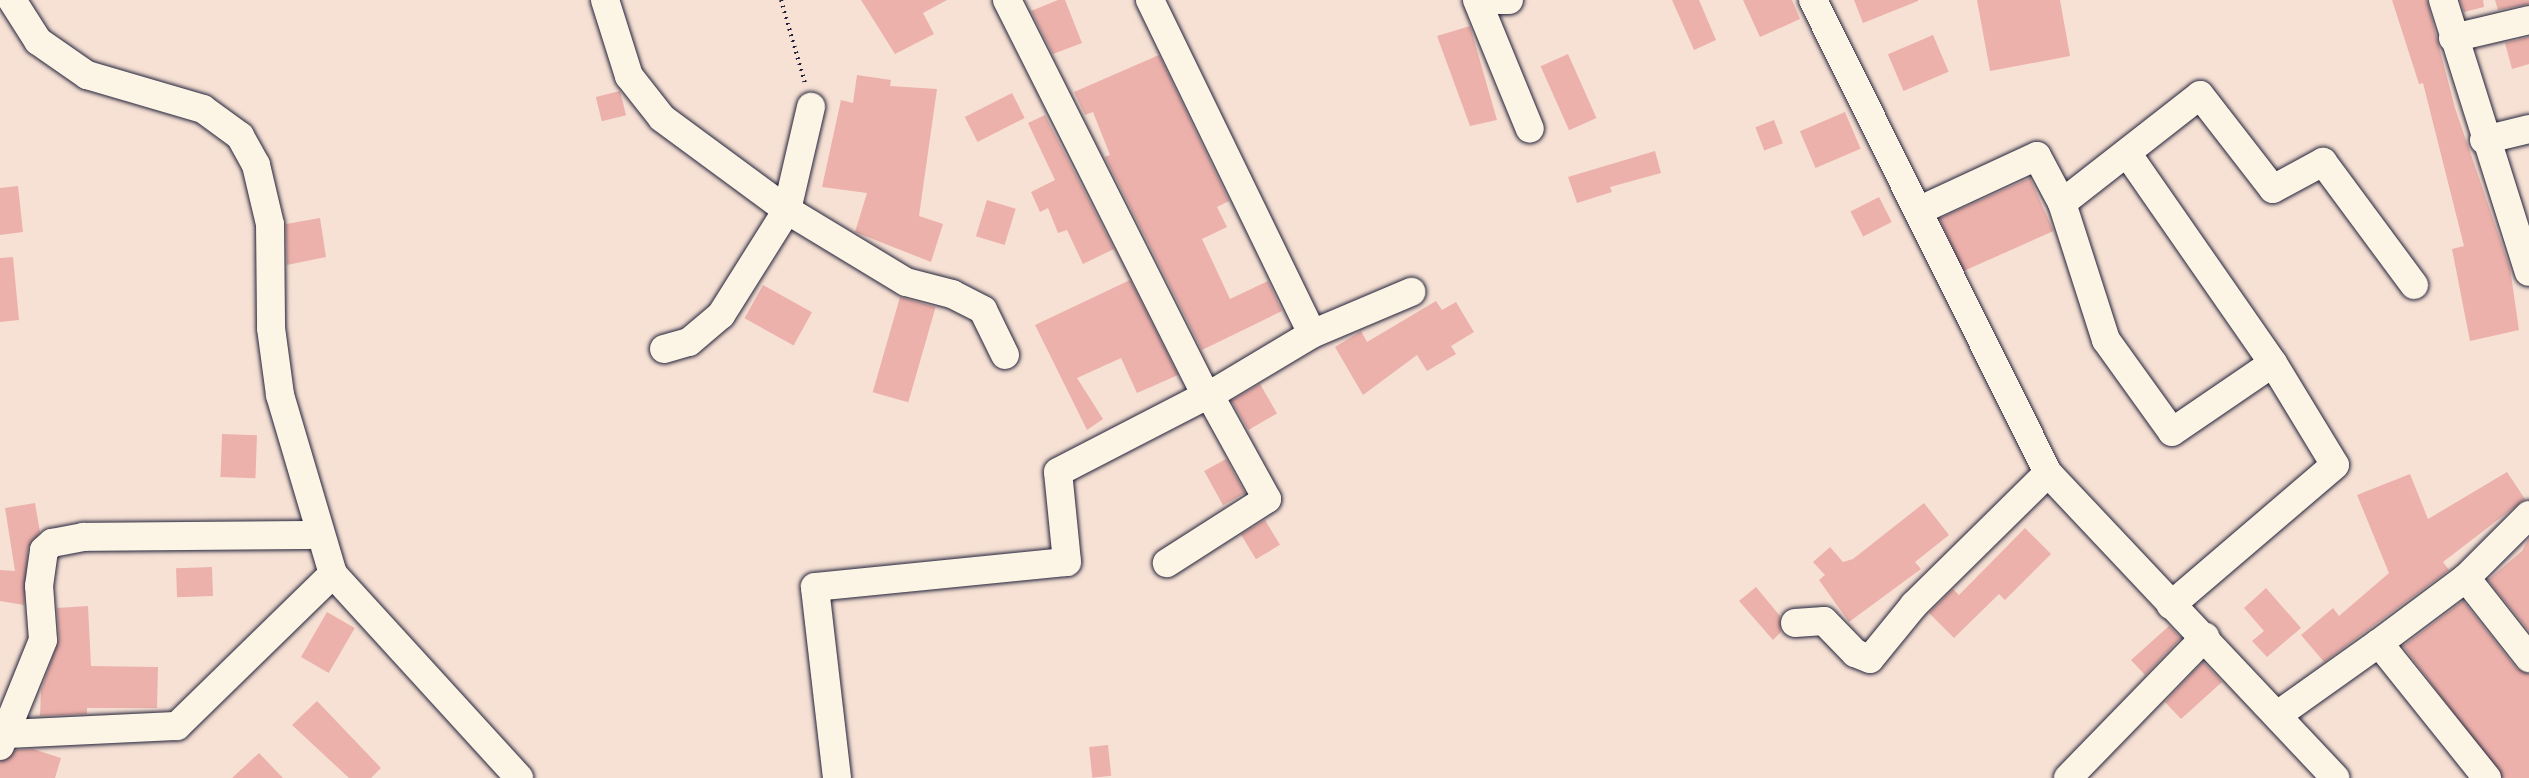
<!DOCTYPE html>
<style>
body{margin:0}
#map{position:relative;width:2529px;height:778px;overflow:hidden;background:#f7e1d4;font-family:"Gochi Hand",sans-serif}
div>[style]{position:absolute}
.building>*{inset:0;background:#ecb1ab;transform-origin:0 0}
.path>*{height:4px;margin-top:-2px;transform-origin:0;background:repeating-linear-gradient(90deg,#22223b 0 1.5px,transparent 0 6px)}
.roads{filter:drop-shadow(0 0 2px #22223b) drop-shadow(0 0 2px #22223b)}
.street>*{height:28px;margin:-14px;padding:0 14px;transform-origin:14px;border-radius:14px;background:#fcf5e5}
span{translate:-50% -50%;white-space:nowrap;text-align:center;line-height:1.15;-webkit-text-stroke:6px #fcf5e5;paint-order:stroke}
</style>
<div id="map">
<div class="building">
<div style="clip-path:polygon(861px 0,947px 0,923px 13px,934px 34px,895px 54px)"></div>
<div style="clip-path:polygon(1058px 0,1065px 0,1082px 43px,1053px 54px,1031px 11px)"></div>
<div style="clip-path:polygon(1672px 0,1699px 0,1716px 40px,1694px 50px)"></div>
<div style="clip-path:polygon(1743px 0,1792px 0,1800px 19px,1760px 37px)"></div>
<div style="clip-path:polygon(1854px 0,1918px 0,1918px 1px,1863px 23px)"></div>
<div style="clip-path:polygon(1977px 0,2060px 0,2070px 56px,1990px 71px)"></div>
<div style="clip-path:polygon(2392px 0,2427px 0,2455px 108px,2510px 268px,2519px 330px,2470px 341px,2452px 249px,2464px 246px,2423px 83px,2419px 84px)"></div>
<div style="clip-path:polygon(2460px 0,2483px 0,2484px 7px,2464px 12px)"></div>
<div style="clip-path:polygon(2495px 0,2529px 0,2529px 4px,2498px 10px)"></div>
<div style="clip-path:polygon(1470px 26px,1497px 120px,1470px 126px,1437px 36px)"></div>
<div style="left:1933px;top:35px;width:40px;height:49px;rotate:67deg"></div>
<div style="clip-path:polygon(2529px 37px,2529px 64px,2512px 69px,2505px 43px)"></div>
<div style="left:1568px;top:54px;width:70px;height:30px;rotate:66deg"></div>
<div style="clip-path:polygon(1159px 55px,1229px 201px,1217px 207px,1227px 227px,1202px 239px,1230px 299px,1268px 281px,1282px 311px,1202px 350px,1105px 157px,1110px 155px,1093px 112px,1085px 115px,1074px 92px)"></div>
<div style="clip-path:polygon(857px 75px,891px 80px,890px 86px,937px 89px,919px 216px,943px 224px,931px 262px,855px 232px,867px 193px,822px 187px,841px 100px,853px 103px)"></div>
<div style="left:620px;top:91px;width:25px;height:25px;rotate:76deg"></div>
<div style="left:1012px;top:93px;width:28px;height:53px;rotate:63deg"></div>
<div style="left:1845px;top:112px;width:40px;height:49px;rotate:67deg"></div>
<div style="clip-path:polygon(1045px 115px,1114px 249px,1083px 264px,1067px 230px,1058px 233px,1048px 208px,1040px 212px,1031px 192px,1055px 180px,1028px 123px)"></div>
<div style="left:1774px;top:120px;width:25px;height:20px;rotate:69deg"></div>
<div style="clip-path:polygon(1655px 151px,1661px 173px,1610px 187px,1612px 192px,1577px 203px,1568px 177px)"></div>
<div style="left:2030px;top:178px;width:58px;height:99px;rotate:66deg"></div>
<div style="clip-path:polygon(18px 186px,23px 232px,0 235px,0 188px)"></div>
<div style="left:1879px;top:197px;width:28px;height:32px;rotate:63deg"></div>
<div style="left:987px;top:200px;width:30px;height:38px;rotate:17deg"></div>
<div style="clip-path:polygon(320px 218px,326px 257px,287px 265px,286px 224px)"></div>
<div style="clip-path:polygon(13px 257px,19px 320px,0 322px,0 258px)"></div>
<div style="clip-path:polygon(1130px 280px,1178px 375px,1137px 393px,1121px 358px,1077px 378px,1103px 419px,1087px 430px,1035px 325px)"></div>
<div style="left:763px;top:285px;width:56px;height:38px;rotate:29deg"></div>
<div style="left:900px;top:297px;width:37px;height:99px;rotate:16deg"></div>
<div style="clip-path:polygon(1436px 301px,1442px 310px,1456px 302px,1474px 332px,1451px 346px,1456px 354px,1427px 371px,1417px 355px,1363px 395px,1335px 347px,1361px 331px,1367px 342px)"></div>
<div style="left:1260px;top:384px;width:34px;height:33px;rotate:60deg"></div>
<div style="left:222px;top:434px;width:35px;height:43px;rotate:2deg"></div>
<div style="left:1226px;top:459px;width:39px;height:25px;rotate:61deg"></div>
<div style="clip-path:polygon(2507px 472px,2525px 499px,2443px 562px,2449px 570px,2324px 662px,2301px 635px,2333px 608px,2339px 616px,2389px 573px,2357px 495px,2410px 474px,2428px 519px)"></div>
<div style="clip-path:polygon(35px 503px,40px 532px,28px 548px,24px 605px,0 601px,0 570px,15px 571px,5px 508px)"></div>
<div style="clip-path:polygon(1924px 503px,1949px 535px,1915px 562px,1921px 569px,1849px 622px,1819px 580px,1825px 575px,1813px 562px,1830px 547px,1843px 562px,1853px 559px)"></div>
<div style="left:1265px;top:520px;width:29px;height:28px;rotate:59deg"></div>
<div style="clip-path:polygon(2025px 528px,2051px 554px,2005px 600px,1999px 594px,1954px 638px,1929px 613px,1953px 589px,1959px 595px)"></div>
<div style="clip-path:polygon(2529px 538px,2529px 631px,2488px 580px,2522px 551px)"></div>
<div style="left:212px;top:567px;width:29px;height:36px;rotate:88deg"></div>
<div style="clip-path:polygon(1756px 587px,1780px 616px,1781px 632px,1773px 640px,1739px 601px)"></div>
<div style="clip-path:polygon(2266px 588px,2301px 628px,2267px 657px,2252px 641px,2264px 631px,2244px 608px)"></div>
<div style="clip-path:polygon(2463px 601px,2516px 668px,2529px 674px,2529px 778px,2503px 778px,2403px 646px)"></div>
<div style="clip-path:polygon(88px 606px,91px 666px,158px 667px,157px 708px,87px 708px,87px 714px,40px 716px,41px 690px,59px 639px,57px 608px)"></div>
<div style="left:327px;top:612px;width:32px;height:52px;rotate:30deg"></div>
<div style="clip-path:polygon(2169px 626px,2181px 638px,2145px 675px,2131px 660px)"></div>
<div style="clip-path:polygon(2203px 662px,2222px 682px,2181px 719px,2165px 702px)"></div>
<div style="clip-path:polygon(317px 701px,381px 768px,371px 778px,349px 778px,292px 725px)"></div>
<div style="left:1108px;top:745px;width:31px;height:19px;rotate:84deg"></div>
<div style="clip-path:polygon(33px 749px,61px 758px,55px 778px,0 778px,0 762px,16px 750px)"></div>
<div style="clip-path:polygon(259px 753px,283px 778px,232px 778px)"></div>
</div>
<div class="path">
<div style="left:781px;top:0;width:86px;rotate:73.9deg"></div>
</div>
<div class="roads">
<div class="street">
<div style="left:12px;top:0;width:49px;rotate:57.6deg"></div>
<div style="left:38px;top:41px;width:60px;rotate:34.8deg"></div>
<div style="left:87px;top:75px;width:121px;rotate:16.3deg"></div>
<div style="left:203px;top:109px;width:46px;rotate:36.1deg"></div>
<div style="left:240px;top:136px;width:33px;rotate:61deg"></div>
<div style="left:256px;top:165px;width:61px;rotate:76.7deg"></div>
<div style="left:270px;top:224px;width:104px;rotate:89.4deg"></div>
<div style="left:271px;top:328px;width:68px;rotate:82.3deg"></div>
<div style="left:280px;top:395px;width:187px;rotate:73.5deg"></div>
<div style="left:333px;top:574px;width:276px;rotate:47.6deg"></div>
<div style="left:605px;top:0;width:80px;rotate:72.5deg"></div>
<div style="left:629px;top:76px;width:53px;rotate:51.8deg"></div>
<div style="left:662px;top:118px;width:155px;rotate:36.4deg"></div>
<div style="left:787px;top:210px;width:139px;rotate:31.2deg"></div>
<div style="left:906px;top:282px;width:48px;rotate:14.6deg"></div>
<div style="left:952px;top:294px;width:35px;rotate:27deg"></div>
<div style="left:983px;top:310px;width:50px;rotate:63.9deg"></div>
<div style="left:1007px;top:0;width:436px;rotate:63.3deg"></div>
<div style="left:1203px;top:389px;width:12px;rotate:14deg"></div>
<div style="left:1215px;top:392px;width:113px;rotate:-30.9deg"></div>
<div style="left:1150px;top:0;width:371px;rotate:64.1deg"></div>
<div style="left:1312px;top:334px;width:108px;rotate:-23deg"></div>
<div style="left:1477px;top:0;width:139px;rotate:67.7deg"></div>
<div style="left:1483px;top:0;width:26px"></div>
<div style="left:1813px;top:0;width:528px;rotate:63.58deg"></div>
<div style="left:2048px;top:473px;width:419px;rotate:46.7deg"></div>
<div style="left:2443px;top:0;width:285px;rotate:72.5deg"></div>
<div style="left:2453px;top:38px;width:78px;rotate:-13.3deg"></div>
<div style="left:2484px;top:140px;width:46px;rotate:-13.7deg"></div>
<div style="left:2127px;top:153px;width:256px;rotate:55.2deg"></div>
<div style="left:2062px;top:203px;width:144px;rotate:72.2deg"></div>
<div style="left:2106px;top:340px;width:113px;rotate:54.3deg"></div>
<div style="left:2172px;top:432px;width:122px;rotate:-34.3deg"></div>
<div style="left:2273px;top:363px;width:119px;rotate:58.7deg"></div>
<div style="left:2335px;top:465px;width:216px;rotate:139.5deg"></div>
<div style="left:1918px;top:211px;width:131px;rotate:-24.8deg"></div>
<div style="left:2037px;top:156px;width:53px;rotate:62deg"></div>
<div style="left:2062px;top:203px;width:175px;rotate:-38deg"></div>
<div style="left:2200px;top:95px;width:119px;rotate:52.2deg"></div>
<div style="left:2273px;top:189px;width:57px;rotate:-28.4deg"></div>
<div style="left:2323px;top:162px;width:153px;rotate:53.5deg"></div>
<div style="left:664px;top:349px;width:26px;rotate:-16deg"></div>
<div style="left:689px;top:342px;width:42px;rotate:-40.2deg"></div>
<div style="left:721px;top:315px;width:124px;rotate:-57.8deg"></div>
<div style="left:787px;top:210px;width:106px;rotate:-76.9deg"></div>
<div style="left:2466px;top:578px;width:102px;rotate:51.8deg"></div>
<div style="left:1795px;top:623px;width:29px;rotate:-4deg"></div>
<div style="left:1824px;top:621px;width:45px;rotate:45.9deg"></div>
<div style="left:1855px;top:653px;width:16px;rotate:22deg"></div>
<div style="left:1870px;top:659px;width:70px;rotate:-50.8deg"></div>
<div style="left:1914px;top:605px;width:188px;rotate:-44.6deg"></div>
<div style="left:2279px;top:714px;width:123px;rotate:-35.4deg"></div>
<div style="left:6px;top:734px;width:171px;rotate:-2.7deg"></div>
<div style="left:177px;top:726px;width:218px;rotate:-44.3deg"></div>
<div style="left:0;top:746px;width:114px;rotate:-67.9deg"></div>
<div style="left:43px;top:640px;width:54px;rotate:-94.2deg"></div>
<div style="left:39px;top:586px;width:36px;rotate:-82deg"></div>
<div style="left:44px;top:550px;width:11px;rotate:-41deg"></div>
<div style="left:52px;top:543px;width:32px;rotate:-11deg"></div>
<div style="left:83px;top:537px;width:237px;rotate:-0.5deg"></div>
<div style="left:837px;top:778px;width:192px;rotate:-96.6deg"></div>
<div style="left:815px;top:587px;width:253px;rotate:-5.7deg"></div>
<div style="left:1067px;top:562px;width:90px;rotate:-95.7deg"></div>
<div style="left:1058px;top:472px;width:170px;rotate:-27.3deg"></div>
<div style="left:1209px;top:394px;width:120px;rotate:61.1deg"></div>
<div style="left:1267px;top:499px;width:119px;rotate:147.4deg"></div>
<div style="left:2068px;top:778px;width:197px;rotate:-45.8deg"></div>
<div style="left:2487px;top:778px;width:173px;rotate:-128.7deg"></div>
<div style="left:2379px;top:643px;width:109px;rotate:-36.8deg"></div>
<div style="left:2466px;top:578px;width:89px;rotate:-45deg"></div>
</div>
</div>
</div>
